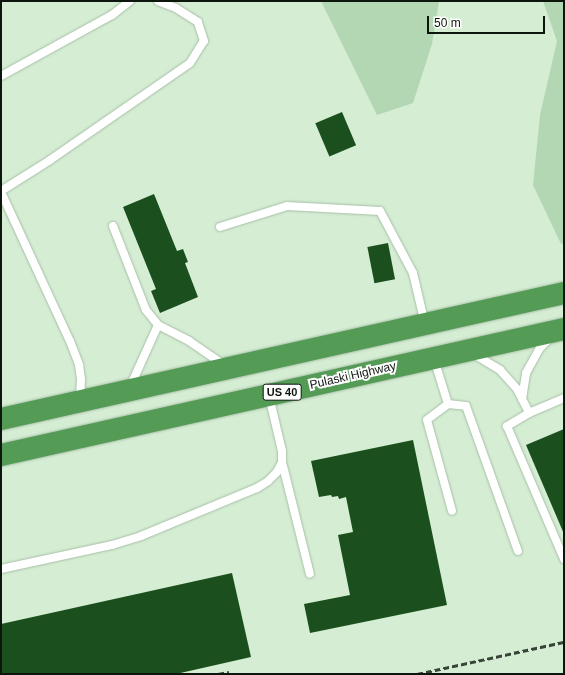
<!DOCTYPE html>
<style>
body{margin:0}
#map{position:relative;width:565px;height:675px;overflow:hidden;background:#d4edd3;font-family:Helvetica,sans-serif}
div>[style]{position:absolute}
.green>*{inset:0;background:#b3d6b3}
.building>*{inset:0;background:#1b501e;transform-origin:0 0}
.roads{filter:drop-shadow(0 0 1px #a7bfa6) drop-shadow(0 0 1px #a7bfa6)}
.lane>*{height:8px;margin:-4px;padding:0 4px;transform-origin:4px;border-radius:4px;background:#fff}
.highway>*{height:22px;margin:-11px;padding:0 11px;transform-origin:11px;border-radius:11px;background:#549b56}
.rail>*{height:3px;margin-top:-1.5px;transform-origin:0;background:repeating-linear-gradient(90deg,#384438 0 6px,transparent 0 9px)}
span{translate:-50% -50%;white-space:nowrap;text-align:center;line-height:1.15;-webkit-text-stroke:4px #fff;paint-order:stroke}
.shield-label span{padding:1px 3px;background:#fff;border:1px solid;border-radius:3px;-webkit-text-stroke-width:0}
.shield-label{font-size:11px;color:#0d160d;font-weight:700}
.street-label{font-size:12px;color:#0d160d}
.frame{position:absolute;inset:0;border:2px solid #0d160d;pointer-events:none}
.scale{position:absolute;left:427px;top:16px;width:118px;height:18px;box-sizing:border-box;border:2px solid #0d160d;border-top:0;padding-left:5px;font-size:12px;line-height:14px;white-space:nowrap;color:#0d160d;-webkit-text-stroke:3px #fff;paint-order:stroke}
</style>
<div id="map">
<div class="green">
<div style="clip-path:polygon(321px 1px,439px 1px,432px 44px,413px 103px,377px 115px)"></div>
<div style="clip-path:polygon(543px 1px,564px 1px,564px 243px,561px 244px,533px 185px,540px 115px,557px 41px)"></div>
</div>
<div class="building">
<div style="left:342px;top:112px;width:36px;height:29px;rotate:67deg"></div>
<div style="clip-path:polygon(154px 194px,177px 251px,183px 249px,188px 262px,185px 263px,198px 297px,160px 313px,151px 291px,156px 289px,123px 207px)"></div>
<div style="left:388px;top:243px;width:37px;height:21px;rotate:79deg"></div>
<div style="clip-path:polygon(564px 429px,564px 534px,526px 445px)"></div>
<div style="clip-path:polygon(413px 440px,447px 605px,310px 633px,304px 604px,350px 595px,338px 535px,353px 532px,346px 497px,339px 499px,338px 496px,332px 497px,331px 495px,319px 497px,311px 461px)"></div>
<div style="clip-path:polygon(232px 573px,251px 657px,176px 674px,1px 674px,1px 624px)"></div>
</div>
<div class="roads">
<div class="lane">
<div style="left:1px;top:76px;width:127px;rotate:-28.8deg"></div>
<div style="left:112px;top:15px;width:23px;rotate:-38deg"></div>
<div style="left:1px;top:191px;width:58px;rotate:-32.3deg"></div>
<div style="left:50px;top:160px;width:170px;rotate:-34.7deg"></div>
<div style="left:190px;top:63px;width:26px;rotate:-58deg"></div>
<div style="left:204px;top:41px;width:20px;rotate:-108deg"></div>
<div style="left:198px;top:22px;width:26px;rotate:-148deg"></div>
<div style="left:176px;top:8px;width:19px;rotate:-159deg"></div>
<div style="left:1px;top:192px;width:164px;rotate:65.2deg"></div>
<div style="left:70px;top:341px;width:26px;rotate:69deg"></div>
<div style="left:79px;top:365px;width:15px;rotate:82deg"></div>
<div style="left:81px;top:380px;width:21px;rotate:93deg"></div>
<div style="left:113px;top:226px;width:90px;rotate:68.6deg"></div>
<div style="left:146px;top:310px;width:19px;rotate:51deg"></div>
<div style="left:220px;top:227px;width:70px;rotate:-17.4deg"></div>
<div style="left:287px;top:206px;width:93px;rotate:3.1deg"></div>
<div style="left:380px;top:211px;width:70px;rotate:62deg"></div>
<div style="left:413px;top:273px;width:52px;rotate:76.8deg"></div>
<div style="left:472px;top:353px;width:33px;rotate:31deg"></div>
<div style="left:500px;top:370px;width:25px;rotate:48deg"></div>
<div style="left:517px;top:389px;width:27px;rotate:63deg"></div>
<div style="left:529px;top:413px;width:38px;rotate:-23deg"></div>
<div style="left:434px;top:359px;width:47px;rotate:72.7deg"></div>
<div style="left:448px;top:404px;width:18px;rotate:6deg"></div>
<div style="left:466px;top:406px;width:154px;rotate:70.3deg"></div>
<div style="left:130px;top:387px;width:68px;rotate:-65.7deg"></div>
<div style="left:158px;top:325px;width:35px;rotate:27deg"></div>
<div style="left:189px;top:341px;width:42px;rotate:34.4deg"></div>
<div style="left:269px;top:396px;width:57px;rotate:76.7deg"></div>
<div style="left:282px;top:451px;width:11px;rotate:90deg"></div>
<div style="left:282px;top:462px;width:115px;rotate:76deg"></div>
<div style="left:522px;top:399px;width:26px;rotate:-81deg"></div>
<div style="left:526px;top:373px;width:29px;rotate:-61deg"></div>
<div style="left:540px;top:348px;width:14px;rotate:-45deg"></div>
<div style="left:448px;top:404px;width:26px;rotate:143deg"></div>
<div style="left:427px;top:420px;width:94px;rotate:74.6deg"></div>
<div style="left:529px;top:413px;width:26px;rotate:149deg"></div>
<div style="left:507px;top:426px;width:145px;rotate:66.8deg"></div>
<div style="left:1px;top:569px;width:114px;rotate:-12.2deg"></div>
<div style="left:112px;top:545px;width:30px;rotate:-17deg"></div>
<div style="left:141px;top:536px;width:126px;rotate:-22.5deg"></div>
<div style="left:257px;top:488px;width:13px;rotate:-32deg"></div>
<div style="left:268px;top:481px;width:13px;rotate:-45deg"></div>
<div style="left:277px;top:472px;width:11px;rotate:-63deg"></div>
</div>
<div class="highway">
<div style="left:1px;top:419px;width:577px;rotate:-12.61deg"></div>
<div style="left:1px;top:455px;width:577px;rotate:-12.61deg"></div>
</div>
</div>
<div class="rail">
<div style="left:218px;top:674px;width:11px;rotate:-10deg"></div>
<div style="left:417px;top:674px;width:150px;rotate:-12.3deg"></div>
</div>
<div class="shield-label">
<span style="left:282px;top:392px">US 40</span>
</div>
<div class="street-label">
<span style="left:353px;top:376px;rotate:-13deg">Pulaski Highway</span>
</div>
<div class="frame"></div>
<div class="scale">50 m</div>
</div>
